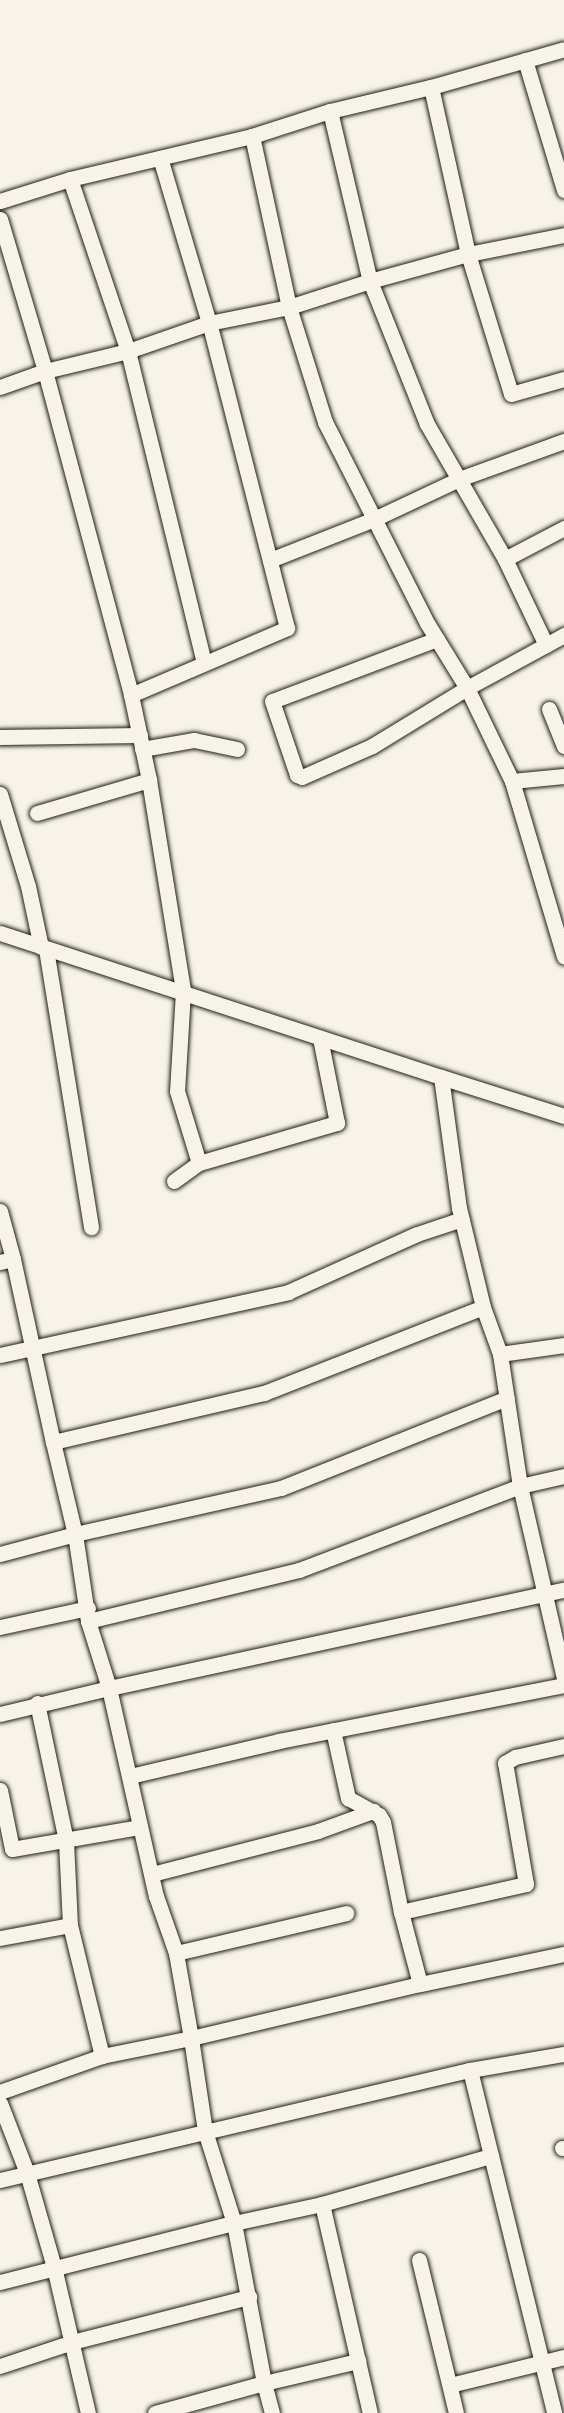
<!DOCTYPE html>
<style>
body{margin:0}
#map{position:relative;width:564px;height:2413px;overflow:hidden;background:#f7f3e8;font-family:"Balsamiq Sans",sans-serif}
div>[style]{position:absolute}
.roads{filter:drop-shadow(0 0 2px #1c1c1c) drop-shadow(0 0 2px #1c1c1c)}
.minor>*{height:15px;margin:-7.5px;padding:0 7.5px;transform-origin:7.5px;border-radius:7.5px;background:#f7f3e8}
span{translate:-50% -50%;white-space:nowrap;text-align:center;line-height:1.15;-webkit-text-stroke:6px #f7f3e8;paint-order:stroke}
</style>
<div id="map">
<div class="roads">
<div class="minor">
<div style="left:525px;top:60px;width:136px;rotate:73.3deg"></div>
<div style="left:431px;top:87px;width:171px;rotate:77.5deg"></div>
<div style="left:468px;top:254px;width:146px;rotate:72.9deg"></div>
<div style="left:511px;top:394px;width:55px;rotate:-15.8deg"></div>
<div style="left:330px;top:111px;width:175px;rotate:76.8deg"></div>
<div style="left:370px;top:281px;width:154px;rotate:68.3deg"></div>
<div style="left:427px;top:424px;width:156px;rotate:60deg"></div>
<div style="left:70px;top:179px;width:182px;rotate:71.4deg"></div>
<div style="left:128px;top:351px;width:321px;rotate:76.3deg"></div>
<div style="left:0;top:201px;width:73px;rotate:-17.4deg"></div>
<div style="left:70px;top:179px;width:187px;rotate:-13.3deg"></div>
<div style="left:252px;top:136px;width:82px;rotate:-17.8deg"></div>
<div style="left:330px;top:111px;width:104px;rotate:-13.4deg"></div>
<div style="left:431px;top:87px;width:138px;rotate:-15.9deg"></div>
<div style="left:0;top:219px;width:159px;rotate:73.5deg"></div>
<div style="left:45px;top:371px;width:335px;rotate:75.1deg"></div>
<div style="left:131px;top:695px;width:170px;rotate:-23.2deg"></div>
<div style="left:287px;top:628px;width:315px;rotate:-104.3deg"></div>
<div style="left:209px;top:323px;width:172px;rotate:-106.5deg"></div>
<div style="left:564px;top:235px;width:98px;rotate:168.8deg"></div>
<div style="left:468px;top:254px;width:102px;rotate:164.6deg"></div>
<div style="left:370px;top:281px;width:85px;rotate:162.2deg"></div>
<div style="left:289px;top:307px;width:121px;rotate:72.6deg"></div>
<div style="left:325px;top:422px;width:225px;rotate:63.1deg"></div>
<div style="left:427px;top:623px;width:76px;rotate:58.4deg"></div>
<div style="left:467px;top:688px;width:90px;rotate:-28.6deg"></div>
<div style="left:546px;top:645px;width:95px;rotate:-115.5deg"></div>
<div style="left:505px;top:559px;width:67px;rotate:-27.7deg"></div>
<div style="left:0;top:387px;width:48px;rotate:-19.6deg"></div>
<div style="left:45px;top:371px;width:85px;rotate:-13.5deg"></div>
<div style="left:128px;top:351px;width:86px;rotate:-19.1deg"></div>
<div style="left:209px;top:323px;width:82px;rotate:-11.3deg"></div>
<div style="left:289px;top:307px;width:175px;rotate:-102.2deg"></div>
<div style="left:270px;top:560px;width:112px;rotate:-21.5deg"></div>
<div style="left:374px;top:519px;width:94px;rotate:-25.2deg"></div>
<div style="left:459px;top:479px;width:112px;rotate:-19.9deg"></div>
<div style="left:437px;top:639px;width:176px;rotate:159.4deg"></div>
<div style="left:272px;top:701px;width:78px;rotate:71.3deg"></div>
<div style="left:297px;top:775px;width:5px;rotate:22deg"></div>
<div style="left:302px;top:777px;width:77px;rotate:-23.9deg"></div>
<div style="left:372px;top:746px;width:111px;rotate:-31.4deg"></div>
<div style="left:467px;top:688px;width:103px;rotate:64.2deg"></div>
<div style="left:512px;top:781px;width:183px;rotate:73.5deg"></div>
<div style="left:546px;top:645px;width:21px;rotate:-29deg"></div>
<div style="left:131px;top:695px;width:87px;rotate:78deg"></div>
<div style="left:149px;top:780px;width:214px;rotate:80.8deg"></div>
<div style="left:183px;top:991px;width:100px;rotate:93.4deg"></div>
<div style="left:177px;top:1091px;width:75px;rotate:73deg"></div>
<div style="left:549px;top:709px;width:40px;rotate:68deg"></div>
<div style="left:0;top:737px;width:140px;rotate:-0.8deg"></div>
<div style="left:142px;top:749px;width:53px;rotate:-9.8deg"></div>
<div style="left:194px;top:740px;width:44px;rotate:11.8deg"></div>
<div style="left:512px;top:781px;width:52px;rotate:-5.5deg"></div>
<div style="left:0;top:794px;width:96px;rotate:73.1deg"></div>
<div style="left:28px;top:886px;width:62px;rotate:78deg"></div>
<div style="left:37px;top:813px;width:117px;rotate:-16.4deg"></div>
<div style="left:0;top:933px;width:464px;rotate:18.1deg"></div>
<div style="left:46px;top:949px;width:282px;rotate:80.8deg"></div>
<div style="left:174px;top:1181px;width:31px;rotate:-36deg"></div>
<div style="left:199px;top:1163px;width:144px;rotate:-16.2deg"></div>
<div style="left:337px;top:1123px;width:87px;rotate:-101.3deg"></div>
<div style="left:0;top:1211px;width:50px;rotate:74.8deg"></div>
<div style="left:13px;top:1259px;width:13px;rotate:167deg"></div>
<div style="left:13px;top:1259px;width:187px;rotate:77.7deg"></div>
<div style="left:53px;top:1442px;width:217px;rotate:-13.1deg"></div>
<div style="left:264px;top:1393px;width:235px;rotate:-21.4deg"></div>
<div style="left:483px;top:1307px;width:102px;rotate:-103.6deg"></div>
<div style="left:459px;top:1208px;width:132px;rotate:-97.8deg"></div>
<div style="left:441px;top:1077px;width:129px;rotate:17.6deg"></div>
<div style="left:483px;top:1307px;width:50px;rotate:70.1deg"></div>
<div style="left:500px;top:1354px;width:134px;rotate:81.4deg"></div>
<div style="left:520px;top:1486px;width:197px;rotate:77.1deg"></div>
<div style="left:500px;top:1354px;width:65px;rotate:-8deg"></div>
<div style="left:0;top:1355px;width:295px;rotate:-12.3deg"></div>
<div style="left:288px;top:1292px;width:141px;rotate:-24.2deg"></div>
<div style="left:417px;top:1234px;width:47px;rotate:-18.4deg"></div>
<div style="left:53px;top:1442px;width:95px;rotate:76.6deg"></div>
<div style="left:75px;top:1534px;width:88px;rotate:81.5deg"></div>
<div style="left:88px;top:1621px;width:70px;rotate:72.6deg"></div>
<div style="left:109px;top:1688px;width:465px;rotate:-12.2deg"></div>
<div style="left:0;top:1554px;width:78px;rotate:-14.9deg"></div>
<div style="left:75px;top:1534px;width:211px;rotate:-12.6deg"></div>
<div style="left:281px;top:1488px;width:243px;rotate:-21.7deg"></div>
<div style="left:88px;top:1621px;width:217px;rotate:-13.6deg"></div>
<div style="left:299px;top:1570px;width:236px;rotate:-20.8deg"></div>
<div style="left:520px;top:1486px;width:45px;rotate:-12.8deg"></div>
<div style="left:0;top:1627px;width:90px;rotate:-12.2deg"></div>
<div style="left:37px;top:1703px;width:141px;rotate:78.1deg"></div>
<div style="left:66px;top:1841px;width:84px;rotate:87.3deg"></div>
<div style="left:0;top:1714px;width:112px;rotate:-13.4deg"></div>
<div style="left:109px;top:1688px;width:213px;rotate:77.3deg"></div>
<div style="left:156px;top:1896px;width:60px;rotate:70.7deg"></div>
<div style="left:176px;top:1953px;width:86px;rotate:80deg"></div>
<div style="left:191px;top:2038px;width:91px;rotate:168.6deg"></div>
<div style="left:333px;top:1730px;width:70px;rotate:77.6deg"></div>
<div style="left:348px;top:1798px;width:35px;rotate:29deg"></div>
<div style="left:379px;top:1815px;width:8px;rotate:60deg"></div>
<div style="left:383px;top:1822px;width:92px;rotate:78.7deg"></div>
<div style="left:401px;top:1912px;width:74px;rotate:75.2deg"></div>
<div style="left:130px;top:1776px;width:153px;rotate:-13.2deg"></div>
<div style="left:279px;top:1741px;width:290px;rotate:-11.1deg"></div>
<div style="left:0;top:1790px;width:60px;rotate:78.5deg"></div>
<div style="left:12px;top:1849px;width:130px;rotate:-9.8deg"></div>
<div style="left:152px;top:1874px;width:171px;rotate:-14.5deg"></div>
<div style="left:318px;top:1831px;width:59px;rotate:-20deg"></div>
<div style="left:401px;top:1912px;width:128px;rotate:-12.6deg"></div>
<div style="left:526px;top:1884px;width:123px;rotate:-99.8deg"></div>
<div style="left:505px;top:1763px;width:12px;rotate:-31deg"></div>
<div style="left:515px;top:1757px;width:50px;rotate:-12.7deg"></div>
<div style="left:0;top:1938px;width:71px;rotate:-10.5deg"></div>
<div style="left:70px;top:1925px;width:135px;rotate:76.3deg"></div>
<div style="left:102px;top:2056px;width:108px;rotate:160.6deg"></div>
<div style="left:176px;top:1953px;width:175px;rotate:-13.2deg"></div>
<div style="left:470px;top:2070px;width:353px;rotate:76.2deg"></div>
<div style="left:0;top:2103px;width:75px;rotate:68.9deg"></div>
<div style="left:27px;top:2173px;width:98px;rotate:74deg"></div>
<div style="left:54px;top:2267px;width:150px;rotate:76.9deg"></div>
<div style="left:562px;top:2148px;width:2px"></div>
<div style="left:0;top:2180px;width:483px;rotate:-13.2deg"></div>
<div style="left:470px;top:2070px;width:95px;rotate:-9.7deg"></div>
<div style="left:322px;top:2204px;width:176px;rotate:-15.9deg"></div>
<div style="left:419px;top:2260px;width:157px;rotate:76.4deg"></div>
<div style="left:0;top:2282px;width:241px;rotate:-14.2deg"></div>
<div style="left:234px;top:2223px;width:90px;rotate:-12.2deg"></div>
<div style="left:322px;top:2204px;width:214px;rotate:77.1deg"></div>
<div style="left:0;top:2366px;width:76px;rotate:-18.4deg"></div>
<div style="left:72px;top:2342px;width:183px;rotate:-14.3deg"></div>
<div style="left:450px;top:2385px;width:117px;rotate:-13.8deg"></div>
<div style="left:155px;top:2413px;width:113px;rotate:-15.4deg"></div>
<div style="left:264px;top:2383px;width:163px;rotate:-100.6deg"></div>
<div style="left:234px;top:2223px;width:96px;rotate:-107.5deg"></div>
<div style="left:205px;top:2131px;width:94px;rotate:-98.6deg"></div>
<div style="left:191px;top:2038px;width:235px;rotate:-13.3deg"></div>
<div style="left:420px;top:1984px;width:147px;rotate:-11.8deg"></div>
<div style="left:272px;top:2413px;width:31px;rotate:-105deg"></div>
<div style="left:264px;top:2383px;width:97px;rotate:-13.2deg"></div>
</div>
</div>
</div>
